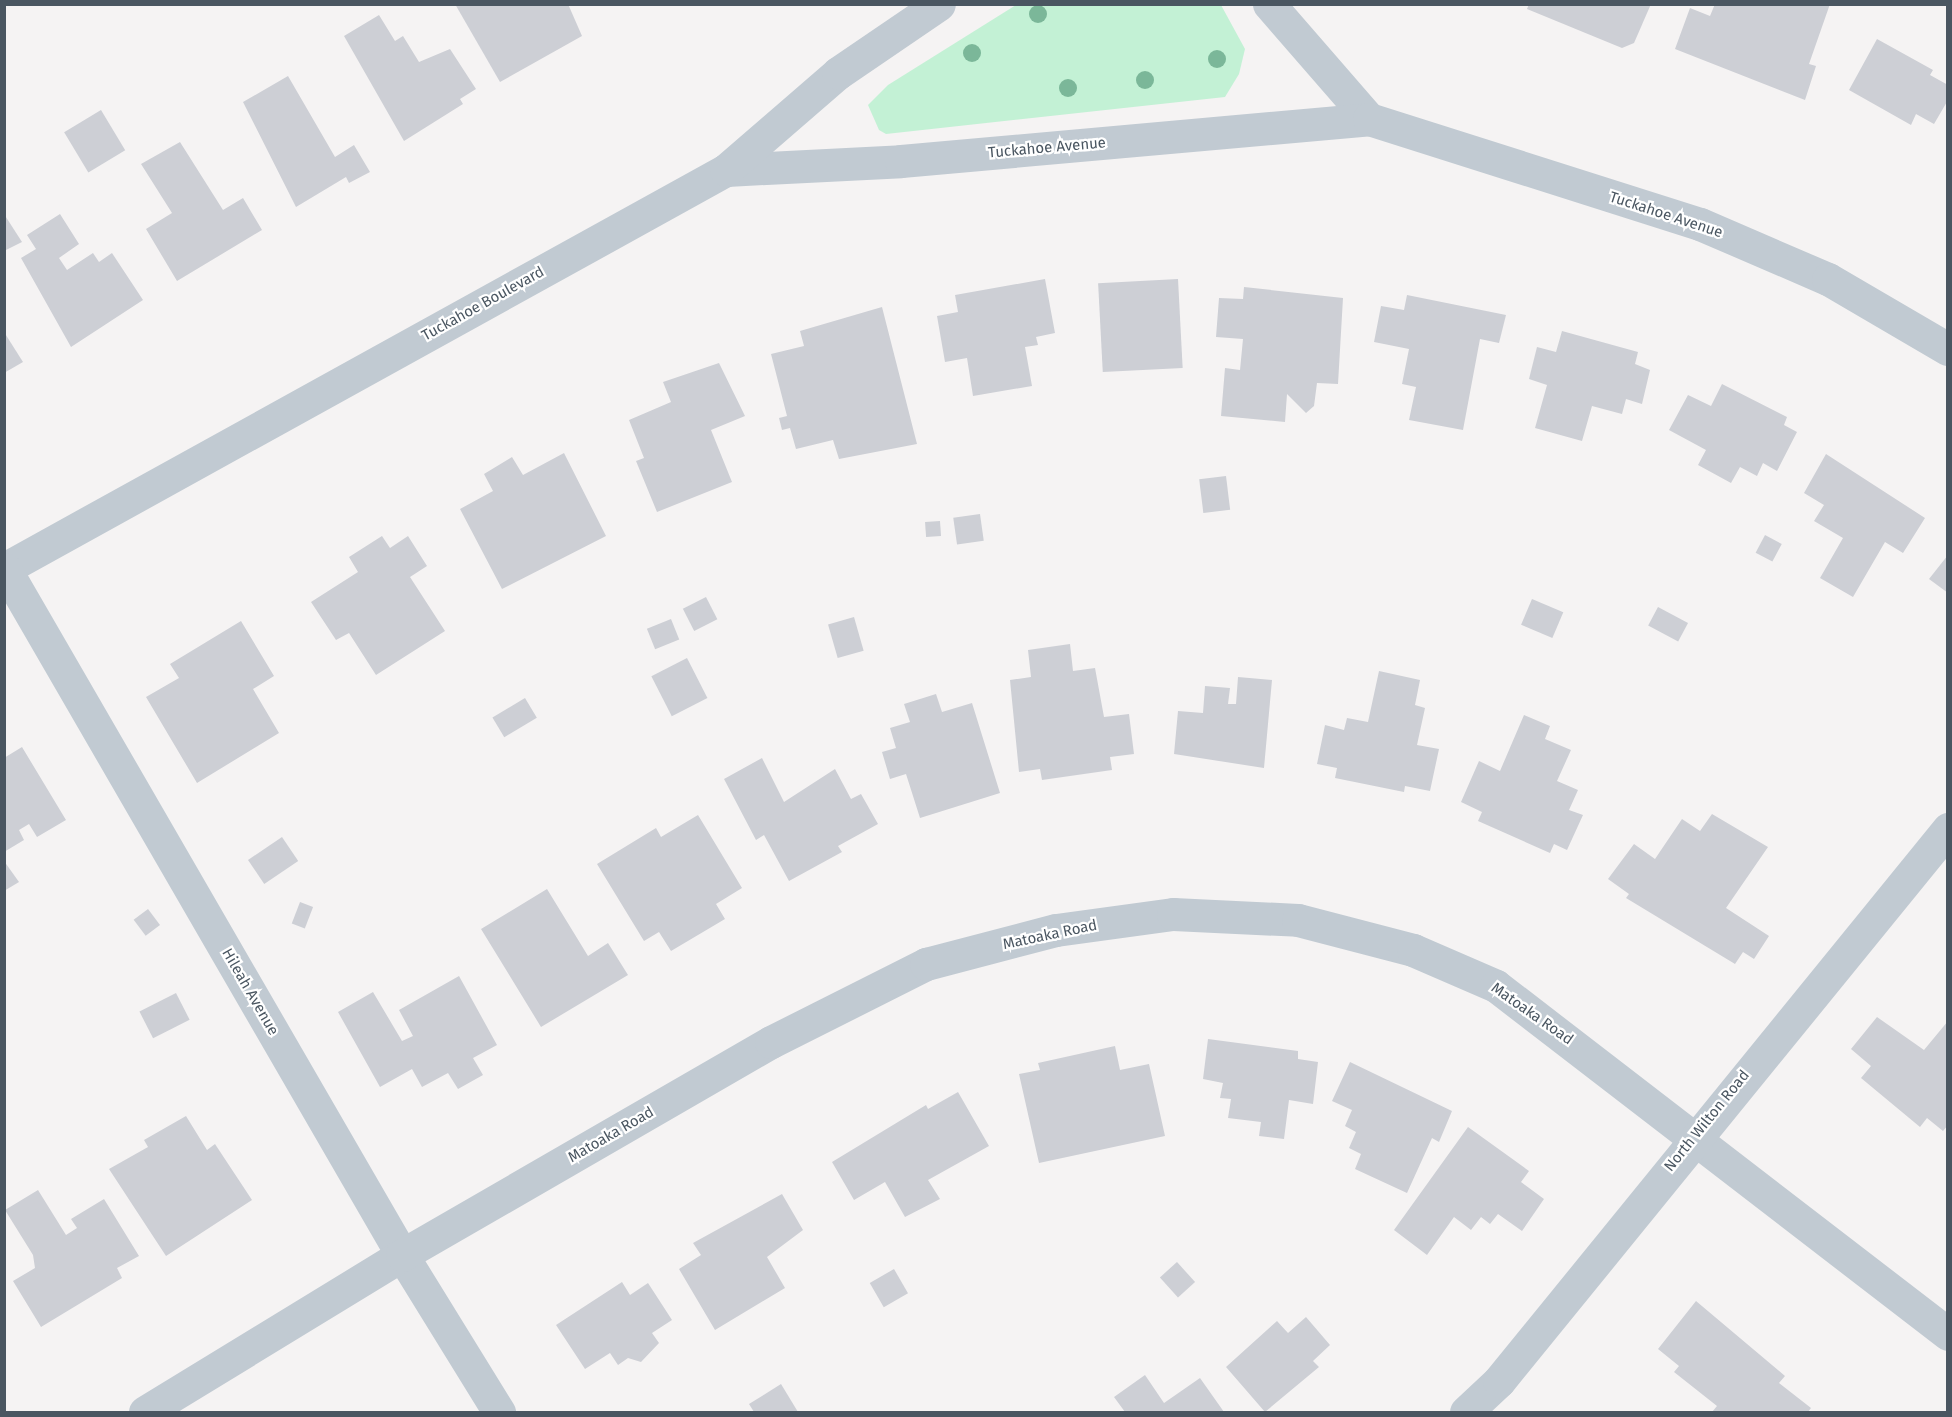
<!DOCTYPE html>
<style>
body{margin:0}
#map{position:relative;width:1952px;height:1417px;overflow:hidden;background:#f5f3f3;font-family:"Fira Sans",sans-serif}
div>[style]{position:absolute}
.green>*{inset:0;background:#c3f1d5}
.building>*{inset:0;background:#cdcfd5;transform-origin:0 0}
.minor>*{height:33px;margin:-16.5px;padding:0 16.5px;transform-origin:16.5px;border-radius:16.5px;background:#c1cad2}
.trees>*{width:18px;height:18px;margin:-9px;border-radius:50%;background:#7bb799}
span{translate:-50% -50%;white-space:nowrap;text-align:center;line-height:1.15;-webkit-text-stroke:4.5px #fff;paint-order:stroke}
.street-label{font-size:15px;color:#4a5661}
.frame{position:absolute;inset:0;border:6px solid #4a5661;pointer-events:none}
</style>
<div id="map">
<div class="green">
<div style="clip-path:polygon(1016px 5px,1221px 5px,1245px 49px,1239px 74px,1225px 97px,886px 134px,879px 130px,868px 105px,888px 85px)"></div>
</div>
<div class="building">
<div style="clip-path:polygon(455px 4px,568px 4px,582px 36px,500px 82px)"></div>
<div style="clip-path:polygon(1529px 4px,1651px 4px,1634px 43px,1622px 48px,1527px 9px)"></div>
<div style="clip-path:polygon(1715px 4px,1830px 4px,1809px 64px,1816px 66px,1805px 100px,1675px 49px,1690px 8px,1710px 16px)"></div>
<div style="clip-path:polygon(379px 15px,395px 41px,403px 36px,419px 62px,450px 49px,476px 89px,460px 99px,463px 104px,404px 141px,344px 36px)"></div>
<div style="clip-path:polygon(1877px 39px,1933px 70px,1930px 75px,1948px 85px,1948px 100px,1934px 124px,1916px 114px,1911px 125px,1849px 90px)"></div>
<div style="clip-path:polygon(288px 76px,335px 157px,354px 145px,370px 172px,349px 183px,346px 177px,296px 207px,243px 102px)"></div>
<div style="left:101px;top:110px;width:47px;height:43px;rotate:59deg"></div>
<div style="clip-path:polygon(180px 142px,223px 210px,243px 198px,262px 230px,177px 281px,146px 229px,172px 213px,141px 164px)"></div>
<div style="clip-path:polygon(4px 214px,22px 242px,4px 251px)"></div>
<div style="clip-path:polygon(60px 214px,79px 244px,59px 258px,67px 270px,93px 253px,99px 262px,112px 253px,143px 300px,71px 347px,21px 258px,36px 249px,27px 235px)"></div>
<div style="clip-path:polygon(1045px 279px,1055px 333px,1036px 337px,1038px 345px,1025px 347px,1032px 386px,973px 396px,967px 358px,945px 362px,937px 316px,958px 312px,955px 295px)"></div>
<div style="left:1178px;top:279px;width:89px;height:80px;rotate:87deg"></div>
<div style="clip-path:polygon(1244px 287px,1343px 298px,1338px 384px,1317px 383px,1314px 406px,1306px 413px,1287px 394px,1285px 422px,1221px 416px,1225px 368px,1240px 370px,1243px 339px,1216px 337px,1219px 298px,1243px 299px)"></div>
<div style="clip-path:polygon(1407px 295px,1506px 315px,1499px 343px,1480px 339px,1463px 430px,1409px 420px,1416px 387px,1402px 384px,1409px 349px,1374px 342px,1381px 306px,1404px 310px)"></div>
<div style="clip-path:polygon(882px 307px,917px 444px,839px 459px,833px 440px,796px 449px,790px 428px,782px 430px,779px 418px,787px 416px,771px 354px,804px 346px,800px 331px)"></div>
<div style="clip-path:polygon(1562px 331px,1638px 352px,1635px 364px,1650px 370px,1642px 404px,1626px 399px,1622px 414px,1592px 406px,1582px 441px,1535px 428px,1547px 385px,1529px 379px,1537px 347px,1556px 352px)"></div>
<div style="clip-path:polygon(4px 332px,23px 362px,4px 373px)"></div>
<div style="clip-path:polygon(719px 363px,745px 416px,711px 430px,732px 482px,657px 512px,636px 461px,644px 458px,629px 420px,671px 402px,663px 382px)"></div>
<div style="clip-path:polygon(1722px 384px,1787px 417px,1784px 425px,1797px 432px,1777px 471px,1763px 463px,1757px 476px,1740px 467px,1731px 483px,1698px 465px,1706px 450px,1669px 430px,1688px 395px,1711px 406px)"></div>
<div style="clip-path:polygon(564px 453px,606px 536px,502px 589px,460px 509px,493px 491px,484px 474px,512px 457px,523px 475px)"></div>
<div style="clip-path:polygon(1826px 454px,1925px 518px,1903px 553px,1885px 542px,1853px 597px,1820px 578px,1843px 538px,1814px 521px,1824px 505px,1804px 493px)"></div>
<div style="left:1226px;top:476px;width:34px;height:27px;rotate:83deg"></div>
<div style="left:980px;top:514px;width:27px;height:27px;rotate:82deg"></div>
<div style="left:940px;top:521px;width:15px;height:15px;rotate:86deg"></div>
<div style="left:1765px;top:535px;width:19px;height:20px;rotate:28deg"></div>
<div style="clip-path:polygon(382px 536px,390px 548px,408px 536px,427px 566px,410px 577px,445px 631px,376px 675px,349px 633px,336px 640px,311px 602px,358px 572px,349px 557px)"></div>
<div style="clip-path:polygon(1948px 555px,1948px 593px,1929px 579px)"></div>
<div style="left:706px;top:597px;width:25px;height:26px;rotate:63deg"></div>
<div style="left:1532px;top:599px;width:34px;height:28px;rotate:23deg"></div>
<div style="left:1658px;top:607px;width:34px;height:21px;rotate:28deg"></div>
<div style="left:854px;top:617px;width:35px;height:27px;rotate:74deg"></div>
<div style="left:671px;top:619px;width:22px;height:26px;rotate:68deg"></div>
<div style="clip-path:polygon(241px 621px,274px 676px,253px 689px,279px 733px,197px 783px,146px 697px,179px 678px,170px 664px)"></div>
<div style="clip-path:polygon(1070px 644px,1073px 671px,1095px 668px,1104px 717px,1129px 714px,1134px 754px,1110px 757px,1112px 770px,1042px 780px,1040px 769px,1019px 772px,1010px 680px,1031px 677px,1028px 650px)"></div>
<div style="left:687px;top:658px;width:45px;height:40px;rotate:63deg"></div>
<div style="clip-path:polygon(1379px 671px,1420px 680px,1415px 705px,1425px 708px,1417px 745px,1439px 749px,1430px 791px,1405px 786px,1404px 792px,1335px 778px,1337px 768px,1317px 764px,1325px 725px,1344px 730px,1347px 718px,1368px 722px)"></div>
<div style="clip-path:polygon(1238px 677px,1272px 680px,1264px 768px,1174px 754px,1178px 711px,1203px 713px,1205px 686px,1230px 688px,1228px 704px,1236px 704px)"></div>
<div style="clip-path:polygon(936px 694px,942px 712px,972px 703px,1000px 793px,920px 818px,906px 774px,890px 779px,882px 752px,896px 748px,890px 728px,910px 722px,904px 704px)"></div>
<div style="left:525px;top:698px;width:23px;height:38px;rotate:59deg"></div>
<div style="clip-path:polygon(1524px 715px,1550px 726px,1545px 739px,1571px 750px,1557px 781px,1578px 790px,1569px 810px,1583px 815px,1567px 850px,1554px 844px,1550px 853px,1478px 821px,1482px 812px,1461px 802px,1479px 761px,1500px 771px)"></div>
<div style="clip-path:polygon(22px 747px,66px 820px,37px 837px,29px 824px,19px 830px,24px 840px,4px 852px,4px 758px)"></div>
<div style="clip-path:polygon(762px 758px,784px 802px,835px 769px,851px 799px,861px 794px,878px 824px,838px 846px,842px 852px,789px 881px,764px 835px,756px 840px,724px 779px)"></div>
<div style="clip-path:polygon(1712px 814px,1768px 847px,1726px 908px,1769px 936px,1754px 959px,1743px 952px,1735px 964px,1626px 898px,1629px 894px,1608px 879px,1634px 844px,1655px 859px,1682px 819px,1700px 831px)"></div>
<div style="clip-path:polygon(698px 815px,742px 888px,716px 904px,725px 919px,671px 951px,659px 932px,644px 941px,597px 864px,656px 828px,661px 837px)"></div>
<div style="left:282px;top:837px;width:29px;height:41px;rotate:56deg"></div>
<div style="clip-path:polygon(4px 861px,19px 882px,4px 891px)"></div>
<div style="clip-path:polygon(547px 889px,588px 956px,608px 943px,628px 975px,541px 1027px,481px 929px)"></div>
<div style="left:300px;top:902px;width:14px;height:23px;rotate:21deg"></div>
<div style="left:148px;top:909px;width:20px;height:18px;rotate:53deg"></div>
<div style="clip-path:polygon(459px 976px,497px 1045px,473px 1058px,483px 1075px,458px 1089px,448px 1073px,422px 1087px,412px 1069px,380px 1087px,338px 1012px,373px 992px,402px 1041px,413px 1036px,399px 1010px)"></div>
<div style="left:176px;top:993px;width:30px;height:41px;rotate:63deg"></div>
<div style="clip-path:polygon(1877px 1017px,1924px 1050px,1948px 1021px,1948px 1125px,1943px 1131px,1927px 1118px,1920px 1127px,1861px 1078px,1871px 1066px,1851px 1049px)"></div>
<div style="clip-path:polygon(1208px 1039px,1298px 1051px,1298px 1059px,1318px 1062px,1313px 1104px,1289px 1100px,1284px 1139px,1259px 1136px,1261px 1122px,1228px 1118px,1231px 1099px,1220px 1098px,1223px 1083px,1203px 1079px)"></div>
<div style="clip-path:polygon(1115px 1046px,1120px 1070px,1149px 1064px,1165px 1136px,1039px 1163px,1019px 1074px,1040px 1070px,1038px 1063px)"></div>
<div style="clip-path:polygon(1350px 1062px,1452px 1111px,1439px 1142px,1432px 1138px,1407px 1193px,1355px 1169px,1361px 1154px,1349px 1148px,1356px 1132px,1345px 1126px,1352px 1110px,1332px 1101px)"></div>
<div style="clip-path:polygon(958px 1092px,989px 1146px,928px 1180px,940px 1199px,905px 1217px,885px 1182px,854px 1200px,832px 1162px,926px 1105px,928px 1109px)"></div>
<div style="clip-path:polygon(186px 1116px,207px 1150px,215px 1144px,252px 1200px,166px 1256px,109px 1169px,148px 1147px,144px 1140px)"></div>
<div style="clip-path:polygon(1468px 1127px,1529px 1171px,1521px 1182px,1544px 1199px,1522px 1231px,1498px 1214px,1490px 1224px,1481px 1217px,1471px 1230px,1454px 1217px,1427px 1255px,1394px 1230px)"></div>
<div style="clip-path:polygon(38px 1190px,66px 1235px,77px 1228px,71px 1219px,104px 1199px,139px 1256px,117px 1268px,122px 1278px,41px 1327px,13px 1281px,35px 1268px,33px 1255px,5px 1210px)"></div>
<div style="clip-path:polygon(782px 1194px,803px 1230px,767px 1257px,785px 1288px,715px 1330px,679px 1269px,701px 1255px,693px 1243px)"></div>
<div style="left:1177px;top:1262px;width:27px;height:23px;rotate:48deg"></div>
<div style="left:894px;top:1269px;width:28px;height:28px;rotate:60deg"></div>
<div style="clip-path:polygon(622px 1282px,630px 1295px,648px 1283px,672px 1320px,652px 1333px,659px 1343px,641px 1362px,628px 1358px,618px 1365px,610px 1353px,585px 1369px,556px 1325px)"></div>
<div style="clip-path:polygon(1696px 1301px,1785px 1376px,1779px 1383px,1811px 1408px,1808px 1412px,1712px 1412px,1717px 1406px,1674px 1372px,1679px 1366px,1658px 1349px)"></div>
<div style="clip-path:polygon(1306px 1317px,1330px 1345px,1313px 1361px,1319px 1367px,1265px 1412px,1226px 1367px,1277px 1321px,1288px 1333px)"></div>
<div style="clip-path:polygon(1145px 1375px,1164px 1403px,1200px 1378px,1224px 1412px,1125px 1412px,1114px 1397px)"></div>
<div style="clip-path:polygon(781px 1384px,798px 1412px,754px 1412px,749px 1404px)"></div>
</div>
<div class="minor">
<div style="left:1269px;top:4px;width:152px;rotate:49deg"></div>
<div style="left:726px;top:170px;width:175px;rotate:-2.9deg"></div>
<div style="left:901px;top:161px;width:470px;rotate:-5.1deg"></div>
<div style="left:1369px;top:119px;width:347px;rotate:17.6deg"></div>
<div style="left:1700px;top:224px;width:139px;rotate:23.3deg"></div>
<div style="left:1828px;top:279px;width:139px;rotate:30.3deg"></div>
<div style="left:4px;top:569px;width:825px;rotate:-28.93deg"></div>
<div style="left:726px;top:170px;width:148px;rotate:-40.9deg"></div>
<div style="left:838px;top:73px;width:122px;rotate:-34.3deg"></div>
<div style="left:5px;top:569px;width:793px;rotate:59.94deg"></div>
<div style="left:402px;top:1255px;width:185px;rotate:58.3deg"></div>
<div style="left:145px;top:1412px;width:301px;rotate:-31.4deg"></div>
<div style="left:402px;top:1255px;width:426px;rotate:-30deg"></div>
<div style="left:771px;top:1042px;width:174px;rotate:-26.7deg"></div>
<div style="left:926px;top:964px;width:134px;rotate:-14.7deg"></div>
<div style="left:1056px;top:930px;width:118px;rotate:-7.8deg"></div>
<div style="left:1173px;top:914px;width:125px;rotate:2.7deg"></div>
<div style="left:1298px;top:920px;width:119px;rotate:14.6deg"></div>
<div style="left:1413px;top:950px;width:90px;rotate:23.4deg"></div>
<div style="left:1496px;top:986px;width:570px;rotate:37.59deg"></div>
<div style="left:1466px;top:1412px;width:45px;rotate:-43.2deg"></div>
<div style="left:1499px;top:1381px;width:712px;rotate:-50.87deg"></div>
</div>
<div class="trees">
<div style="left:1038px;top:14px"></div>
<div style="left:972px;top:53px"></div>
<div style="left:1217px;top:59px"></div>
<div style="left:1145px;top:80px"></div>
<div style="left:1068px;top:88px"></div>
</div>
<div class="street-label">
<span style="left:1047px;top:148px;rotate:-5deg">Tuckahoe Avenue</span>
<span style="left:1666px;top:215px;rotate:18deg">Tuckahoe Avenue</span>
<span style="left:483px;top:304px;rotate:-29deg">Tuckahoe Boulevard</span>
<span style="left:1050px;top:935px;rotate:-12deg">Matoaka Road</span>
<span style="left:250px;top:992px;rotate:60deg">Hileah Avenue</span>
<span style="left:1532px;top:1014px;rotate:35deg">Matoaka Road</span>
<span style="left:1707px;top:1121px;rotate:-51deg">North Wilton Road</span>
<span style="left:611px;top:1135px;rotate:-30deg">Matoaka Road</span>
</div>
<div class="frame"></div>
</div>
